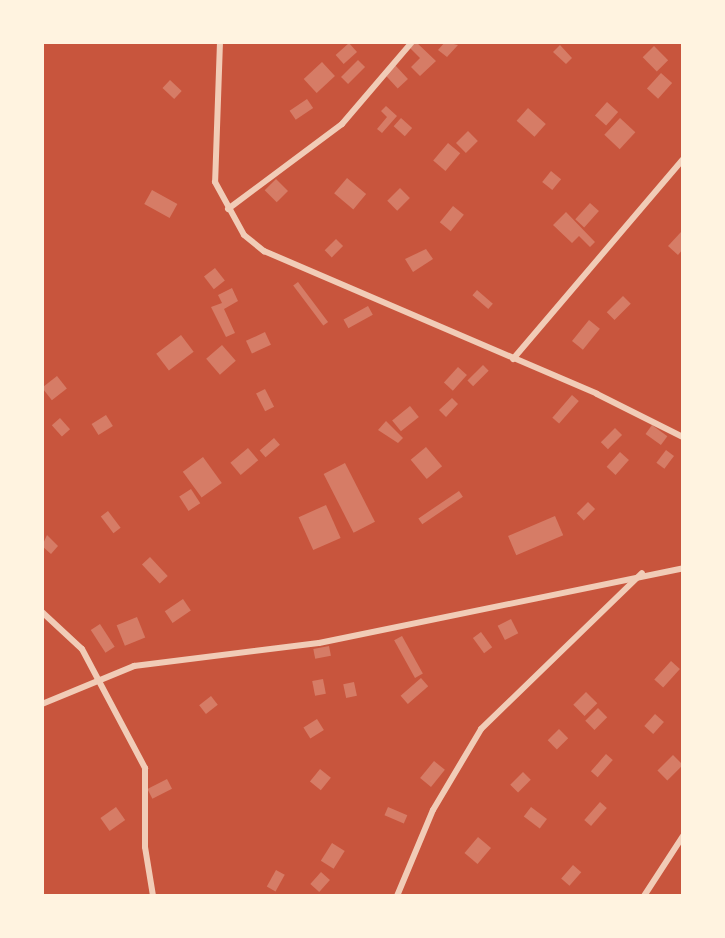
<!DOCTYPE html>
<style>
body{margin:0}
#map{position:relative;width:725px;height:938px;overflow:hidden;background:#c8553d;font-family:Overpass,sans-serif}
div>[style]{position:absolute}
.building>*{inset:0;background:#d67c66;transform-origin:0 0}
.minor>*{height:6px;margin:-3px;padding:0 3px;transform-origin:3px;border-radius:3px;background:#f1ccb7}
span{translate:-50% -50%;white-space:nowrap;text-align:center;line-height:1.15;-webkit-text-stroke:8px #fff3e0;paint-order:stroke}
.frame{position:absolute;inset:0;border:44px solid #fff3e0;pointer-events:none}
</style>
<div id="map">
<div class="building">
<div style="clip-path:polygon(416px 42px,436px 61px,420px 76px,411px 67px,420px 58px,410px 48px)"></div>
<div style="clip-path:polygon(445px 42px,458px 45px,447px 57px,438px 50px)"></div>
<div style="left:349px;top:43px;width:12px;height:18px;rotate:48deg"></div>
<div style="clip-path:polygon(560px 45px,572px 58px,566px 64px,553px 52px)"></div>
<div style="left:654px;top:46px;width:20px;height:16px;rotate:45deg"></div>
<div style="left:358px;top:60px;width:10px;height:24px;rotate:45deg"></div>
<div style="left:322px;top:62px;width:19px;height:25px;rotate:47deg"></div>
<div style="left:395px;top:65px;width:19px;height:14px;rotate:47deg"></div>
<div style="left:661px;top:73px;width:15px;height:21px;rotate:42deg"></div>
<div style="left:170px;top:80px;width:16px;height:11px;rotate:43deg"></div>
<div style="left:307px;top:99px;width:11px;height:21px;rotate:56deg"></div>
<div style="left:607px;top:102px;width:15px;height:18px;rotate:42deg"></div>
<div style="clip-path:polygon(386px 106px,397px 116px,382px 133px,377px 129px,387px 117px,381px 111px)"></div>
<div style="left:528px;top:108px;width:24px;height:17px;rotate:42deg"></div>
<div style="left:401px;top:118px;width:15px;height:11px;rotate:42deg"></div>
<div style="left:620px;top:118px;width:21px;height:23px;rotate:43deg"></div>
<div style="left:468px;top:131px;width:14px;height:17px;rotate:45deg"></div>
<div style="left:448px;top:143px;width:16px;height:23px;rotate:40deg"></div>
<div style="left:551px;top:171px;width:13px;height:14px;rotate:39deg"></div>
<div style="left:347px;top:178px;width:25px;height:20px;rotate:40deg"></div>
<div style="left:276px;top:179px;width:17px;height:16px;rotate:45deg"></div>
<div style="left:400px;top:188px;width:14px;height:18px;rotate:45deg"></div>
<div style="left:152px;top:190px;width:29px;height:16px;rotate:29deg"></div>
<div style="left:590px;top:203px;width:12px;height:22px;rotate:42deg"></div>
<div style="left:453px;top:206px;width:14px;height:21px;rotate:39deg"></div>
<div style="clip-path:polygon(566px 212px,595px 242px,590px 247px,579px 236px,572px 243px,553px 225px)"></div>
<div style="clip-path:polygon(681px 232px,683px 249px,678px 255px,668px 246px)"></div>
<div style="left:336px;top:239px;width:10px;height:16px;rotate:45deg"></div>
<div style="clip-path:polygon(426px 249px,433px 259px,413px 272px,405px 259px)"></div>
<div style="left:215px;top:268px;width:16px;height:14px;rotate:52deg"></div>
<div style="left:298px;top:282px;width:50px;height:6px;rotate:53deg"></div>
<div style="clip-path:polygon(232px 288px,238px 301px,224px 309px,235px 333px,226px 337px,211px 307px,222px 303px,218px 295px)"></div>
<div style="left:477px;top:290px;width:21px;height:7px;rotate:41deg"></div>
<div style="left:623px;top:296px;width:11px;height:23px;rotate:45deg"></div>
<div style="left:368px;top:306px;width:10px;height:28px;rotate:61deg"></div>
<div style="left:589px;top:320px;width:14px;height:27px;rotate:39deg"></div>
<div style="left:265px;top:332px;width:14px;height:21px;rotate:65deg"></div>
<div style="left:181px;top:335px;width:21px;height:31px;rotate:53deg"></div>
<div style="left:222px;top:345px;width:21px;height:21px;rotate:49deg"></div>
<div style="left:483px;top:365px;width:8px;height:22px;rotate:45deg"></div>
<div style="left:458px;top:367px;width:12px;height:21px;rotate:42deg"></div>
<div style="left:57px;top:376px;width:16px;height:19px;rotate:52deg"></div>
<div style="left:265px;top:389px;width:20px;height:10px;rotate:63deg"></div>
<div style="left:572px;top:395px;width:9px;height:30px;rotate:41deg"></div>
<div style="clip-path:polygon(452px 398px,458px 404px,446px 417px,439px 410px)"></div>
<div style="left:410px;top:406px;width:14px;height:23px;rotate:51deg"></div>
<div style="left:106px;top:415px;width:13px;height:17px;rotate:58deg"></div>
<div style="left:60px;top:418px;width:15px;height:11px;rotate:48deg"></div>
<div style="clip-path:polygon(386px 421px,403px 438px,398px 443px,378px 430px)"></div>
<div style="left:652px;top:425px;width:19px;height:11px;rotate:36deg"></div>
<div style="left:615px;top:428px;width:10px;height:20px;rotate:45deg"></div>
<div style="left:274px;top:438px;width:9px;height:19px;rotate:49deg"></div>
<div style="left:426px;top:447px;width:25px;height:20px;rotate:50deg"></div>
<div style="left:248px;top:448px;width:16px;height:23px;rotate:50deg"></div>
<div style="left:666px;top:450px;width:10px;height:16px;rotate:37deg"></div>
<div style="left:620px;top:452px;width:12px;height:20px;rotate:42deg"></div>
<div style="left:203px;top:457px;width:32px;height:25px;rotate:54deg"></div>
<div style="left:345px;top:463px;width:66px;height:24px;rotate:63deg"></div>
<div style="left:191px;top:489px;width:17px;height:14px;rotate:57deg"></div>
<div style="left:459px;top:491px;width:7px;height:49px;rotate:56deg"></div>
<div style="left:588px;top:502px;width:10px;height:16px;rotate:45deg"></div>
<div style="left:326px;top:505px;width:36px;height:30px;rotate:66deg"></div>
<div style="left:108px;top:511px;width:21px;height:9px;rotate:53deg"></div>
<div style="left:555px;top:516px;width:21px;height:51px;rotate:67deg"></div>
<div style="clip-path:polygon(47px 535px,58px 546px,51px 554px,42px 546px)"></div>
<div style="left:150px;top:557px;width:26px;height:11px;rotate:47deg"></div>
<div style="left:183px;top:599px;width:14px;height:22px;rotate:56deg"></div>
<div style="left:137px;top:617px;width:22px;height:22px;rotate:68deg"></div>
<div style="left:511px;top:619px;width:16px;height:15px;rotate:63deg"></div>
<div style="left:100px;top:624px;width:27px;height:11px;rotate:57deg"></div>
<div style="left:481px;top:632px;width:19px;height:10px;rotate:54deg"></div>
<div style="left:402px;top:636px;width:43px;height:9px;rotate:61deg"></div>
<div style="left:329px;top:646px;width:10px;height:16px;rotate:79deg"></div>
<div style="left:671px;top:661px;width:12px;height:25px;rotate:42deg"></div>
<div style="left:421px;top:678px;width:11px;height:27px;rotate:49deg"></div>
<div style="left:323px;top:679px;width:15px;height:11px;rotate:79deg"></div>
<div style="left:354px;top:682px;width:14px;height:11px;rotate:78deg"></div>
<div style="left:586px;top:692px;width:16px;height:18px;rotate:45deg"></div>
<div style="left:211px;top:696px;width:11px;height:15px;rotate:52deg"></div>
<div style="left:598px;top:708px;width:13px;height:18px;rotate:45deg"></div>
<div style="left:655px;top:714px;width:12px;height:16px;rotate:42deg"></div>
<div style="left:317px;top:719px;width:13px;height:16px;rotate:58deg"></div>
<div style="left:559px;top:729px;width:13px;height:16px;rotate:45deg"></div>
<div style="left:606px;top:754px;width:9px;height:23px;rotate:41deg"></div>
<div style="left:673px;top:755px;width:14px;height:22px;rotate:45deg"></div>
<div style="left:434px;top:761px;width:14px;height:22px;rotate:39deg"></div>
<div style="left:320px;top:769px;width:14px;height:16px;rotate:39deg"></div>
<div style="left:523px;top:772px;width:11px;height:18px;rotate:45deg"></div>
<div style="left:167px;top:779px;width:11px;height:22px;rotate:63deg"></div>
<div style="left:600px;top:802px;width:9px;height:24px;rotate:41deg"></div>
<div style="left:116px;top:807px;width:16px;height:19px;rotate:55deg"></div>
<div style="left:388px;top:807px;width:21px;height:9px;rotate:23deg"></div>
<div style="left:531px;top:807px;width:20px;height:12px;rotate:37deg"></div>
<div style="left:478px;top:837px;width:17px;height:21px;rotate:40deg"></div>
<div style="left:332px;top:843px;width:15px;height:21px;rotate:32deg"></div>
<div style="left:573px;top:865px;width:11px;height:18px;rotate:41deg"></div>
<div style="left:276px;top:870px;width:10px;height:19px;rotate:29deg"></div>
<div style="left:321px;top:872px;width:12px;height:16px;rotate:42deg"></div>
</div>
<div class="minor">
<div style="left:220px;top:42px;width:140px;rotate:92deg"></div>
<div style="left:215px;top:182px;width:60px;rotate:61.3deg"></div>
<div style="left:244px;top:235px;width:26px;rotate:39deg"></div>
<div style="left:264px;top:251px;width:362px;rotate:23.2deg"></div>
<div style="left:597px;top:394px;width:96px;rotate:26.6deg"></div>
<div style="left:228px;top:209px;width:142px;rotate:-36.7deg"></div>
<div style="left:342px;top:124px;width:108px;rotate:-49.5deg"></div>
<div style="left:513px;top:359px;width:262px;rotate:-49.6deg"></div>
<div style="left:42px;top:612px;width:54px;rotate:42.8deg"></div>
<div style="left:82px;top:649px;width:135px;rotate:62.1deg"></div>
<div style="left:145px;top:768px;width:79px;rotate:90deg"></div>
<div style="left:145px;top:847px;width:50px;rotate:80.7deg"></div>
<div style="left:42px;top:704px;width:100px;rotate:-22.4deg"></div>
<div style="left:134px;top:666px;width:186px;rotate:-7.1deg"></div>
<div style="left:319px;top:643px;width:372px;rotate:-11.6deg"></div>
<div style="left:397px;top:896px;width:93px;rotate:-67.3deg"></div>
<div style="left:433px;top:810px;width:94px;rotate:-59.3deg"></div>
<div style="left:481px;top:729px;width:224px;rotate:-44.1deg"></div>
<div style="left:644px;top:896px;width:72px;rotate:-57deg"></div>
</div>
<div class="frame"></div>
</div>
